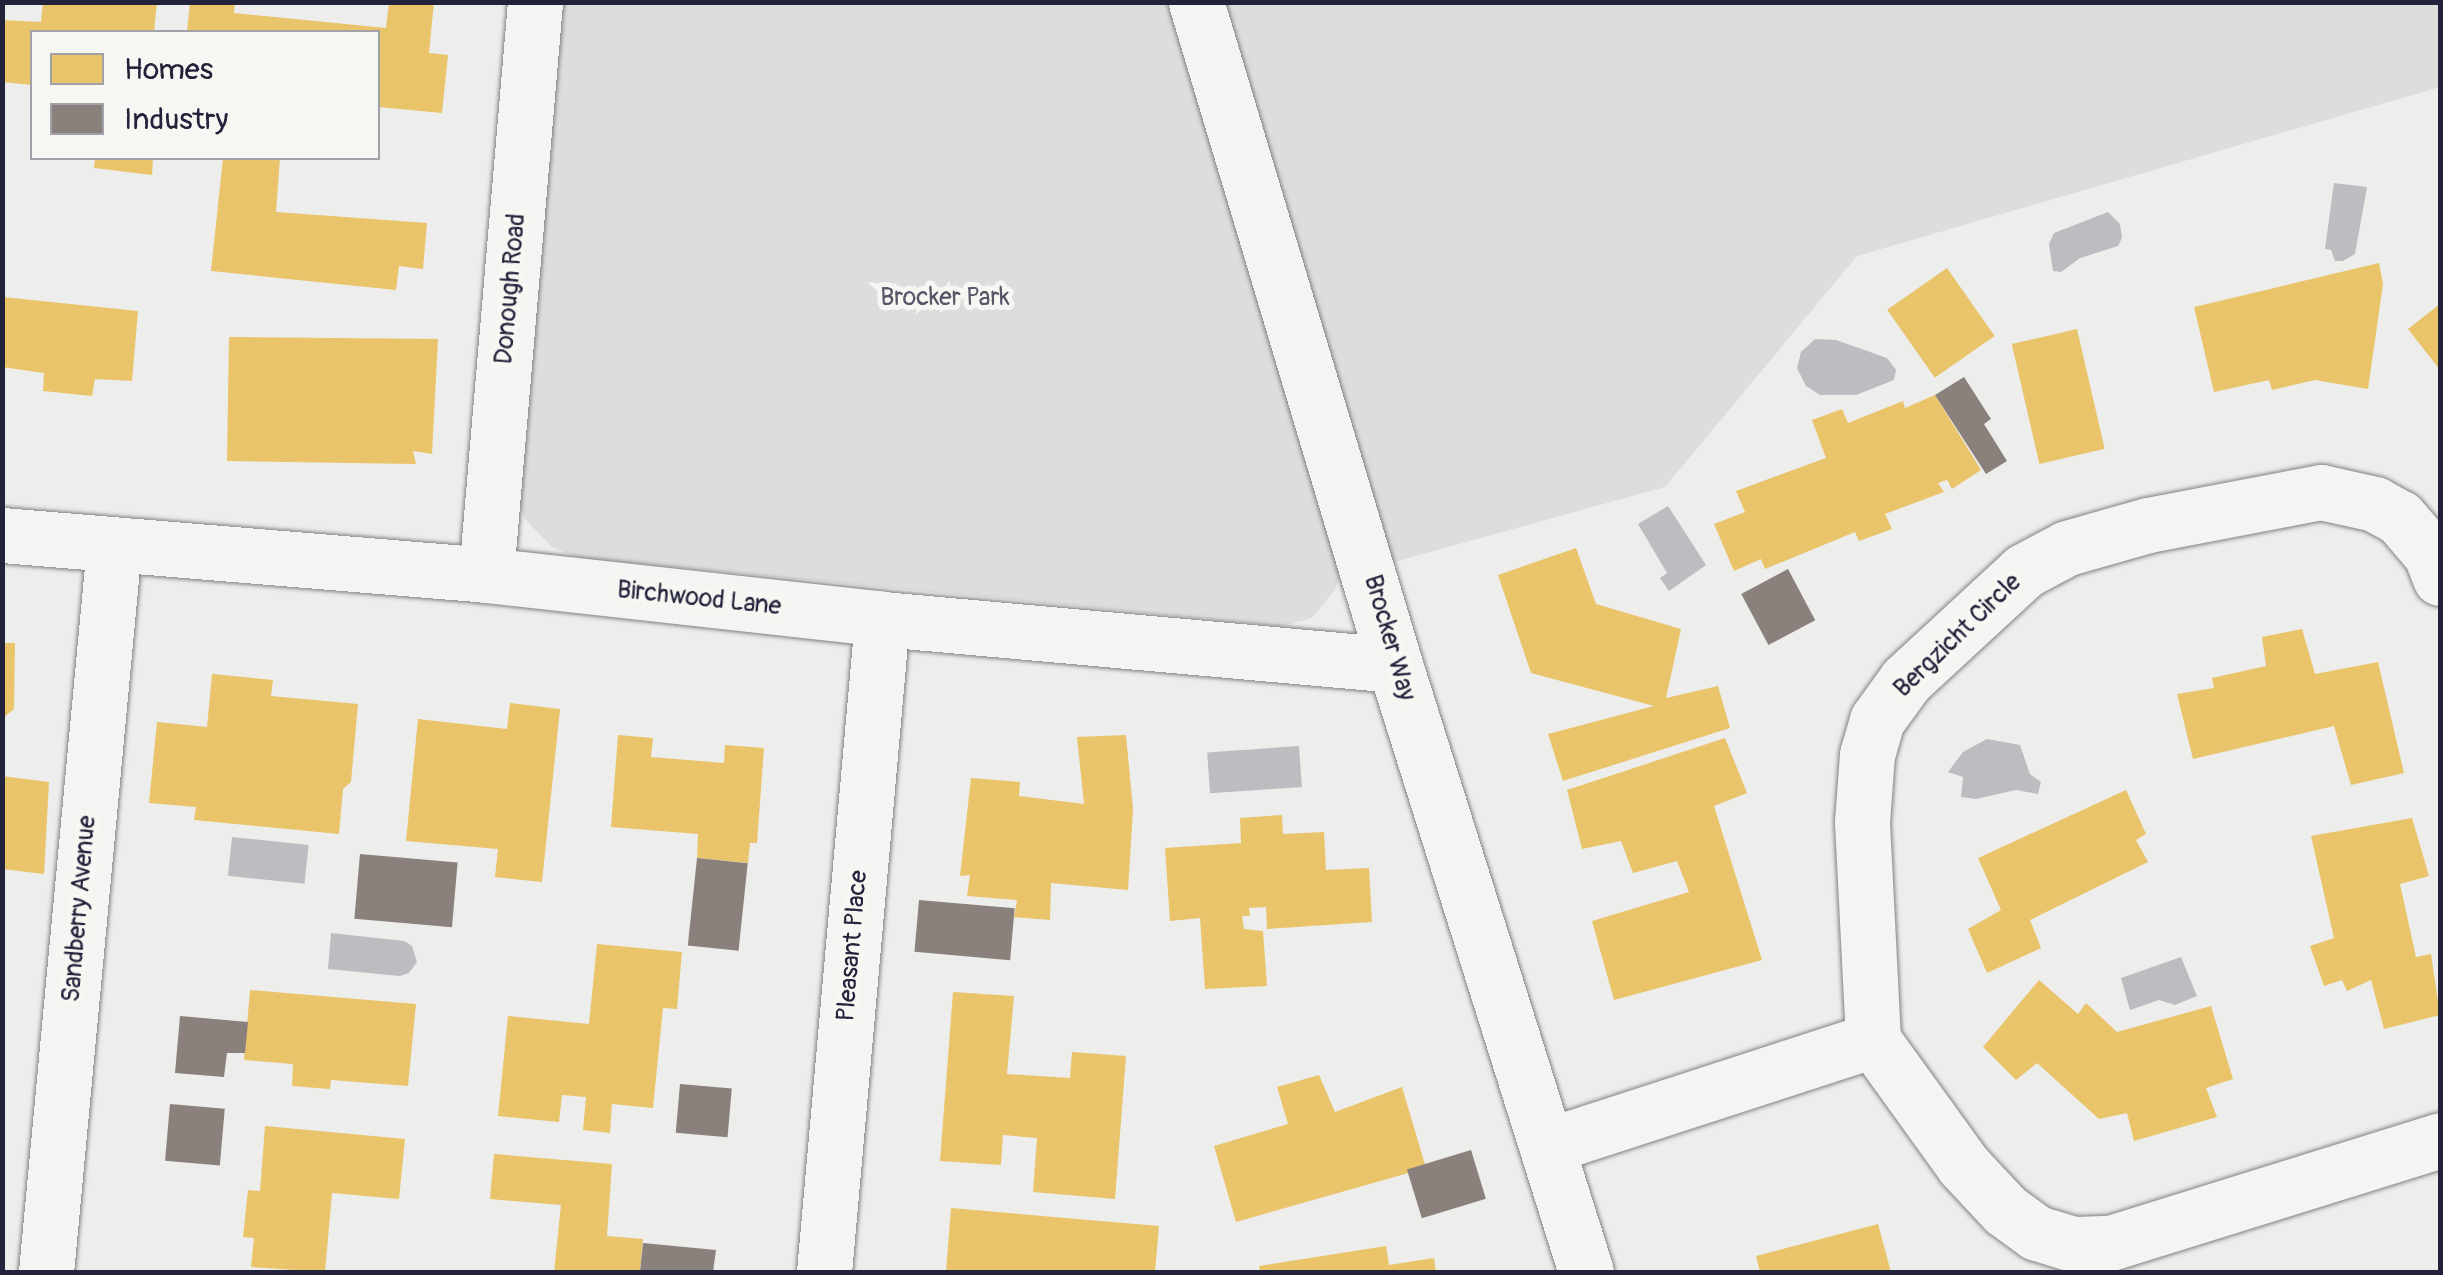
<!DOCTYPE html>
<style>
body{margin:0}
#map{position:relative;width:2443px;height:1275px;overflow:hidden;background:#ededec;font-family:Pangolin,sans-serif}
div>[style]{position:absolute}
.built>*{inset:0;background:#ddd}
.water>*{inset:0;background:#bcbcc1;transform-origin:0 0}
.homes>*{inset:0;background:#e9c46a;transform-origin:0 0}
.industry>*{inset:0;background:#8a817c;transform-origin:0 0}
.roads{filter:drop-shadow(0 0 2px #828286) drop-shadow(0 0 2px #828286)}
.minor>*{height:55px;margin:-27.5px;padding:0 27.5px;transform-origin:27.5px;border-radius:27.5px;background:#f4f4f2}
span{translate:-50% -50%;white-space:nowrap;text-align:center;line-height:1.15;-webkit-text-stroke:10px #f6f6f2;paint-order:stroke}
.street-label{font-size:25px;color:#22223b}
.park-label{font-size:25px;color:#565668}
.frame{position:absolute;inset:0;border:5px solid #22223b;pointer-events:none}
.legend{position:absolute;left:30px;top:30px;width:350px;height:130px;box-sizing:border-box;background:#f6f6f2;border:2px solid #a1a1a9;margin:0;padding:12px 18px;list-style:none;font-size:30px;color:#22223b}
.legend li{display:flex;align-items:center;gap:20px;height:50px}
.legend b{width:50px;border:2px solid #a1a1a9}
</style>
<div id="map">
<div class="built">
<div style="clip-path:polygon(560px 3px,1167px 3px,1342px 574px,1334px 591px,1312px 618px,1281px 626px,580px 558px,552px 547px,524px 518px,515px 486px)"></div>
<div style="clip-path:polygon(1196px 3px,2440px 3px,2440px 87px,1857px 256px,1665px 487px,1368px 569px)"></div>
</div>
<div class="water">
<div style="clip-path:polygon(2334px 183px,2367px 187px,2355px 254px,2343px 261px,2335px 261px,2331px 250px,2325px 249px)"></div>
<div style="clip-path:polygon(2108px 212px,2120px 224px,2122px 238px,2118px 246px,2080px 258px,2061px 272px,2053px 271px,2049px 244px,2054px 233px)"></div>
<div style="clip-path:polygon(1815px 339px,1836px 340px,1887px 358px,1896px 370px,1894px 380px,1856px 395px,1820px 395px,1806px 386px,1797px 368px,1801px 352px)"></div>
<div style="clip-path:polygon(1668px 506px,1706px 565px,1669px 591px,1660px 578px,1667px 573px,1638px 524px)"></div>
<div style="clip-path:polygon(1987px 739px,2020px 745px,2030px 774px,2041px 782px,2038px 794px,2016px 790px,1976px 799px,1961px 797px,1963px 777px,1948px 772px,1963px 752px)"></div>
<div style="left:1299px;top:746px;width:41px;height:92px;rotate:86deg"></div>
<div style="left:232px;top:837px;width:77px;height:39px;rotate:6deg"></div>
<div style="clip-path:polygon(331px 933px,404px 941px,412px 946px,417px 962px,409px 973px,400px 976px,328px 969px)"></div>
<div style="clip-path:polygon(2181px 957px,2197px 996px,2175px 1005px,2159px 1000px,2130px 1010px,2121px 978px)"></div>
</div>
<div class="homes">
<div style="clip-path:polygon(43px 2px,157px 2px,154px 32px,32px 32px,32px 85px,2px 82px,2px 20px,41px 22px)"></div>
<div style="clip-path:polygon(190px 2px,235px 2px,234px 13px,386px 28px,389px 2px,434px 2px,429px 53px,448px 55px,442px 113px,378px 107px,378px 32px,187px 32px)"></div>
<div style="clip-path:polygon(95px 158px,153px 158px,152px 175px,94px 168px)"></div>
<div style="clip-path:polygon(223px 158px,280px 158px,276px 212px,427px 223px,423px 269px,399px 266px,396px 290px,211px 271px)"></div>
<div style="clip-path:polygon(2379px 263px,2383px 284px,2368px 389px,2315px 380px,2272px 390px,2269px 380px,2214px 392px,2194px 307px)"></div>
<div style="left:1947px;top:268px;width:83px;height:73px;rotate:55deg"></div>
<div style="clip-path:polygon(3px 297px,138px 311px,132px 381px,95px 379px,92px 396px,43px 391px,44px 373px,2px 367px)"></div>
<div style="clip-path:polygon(2440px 304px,2440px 370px,2408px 329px)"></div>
<div style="left:2077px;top:329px;width:123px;height:67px;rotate:77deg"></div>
<div style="clip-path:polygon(229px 337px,438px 339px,432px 454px,413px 451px,416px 464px,227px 461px)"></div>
<div style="clip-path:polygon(1935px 395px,1981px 470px,1952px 489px,1947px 480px,1938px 483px,1944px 492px,1885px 514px,1892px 529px,1859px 541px,1855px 532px,1765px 569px,1761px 559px,1734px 571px,1714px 524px,1745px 512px,1736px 491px,1826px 458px,1812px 420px,1842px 409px,1848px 423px,1903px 401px,1905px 408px)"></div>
<div style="clip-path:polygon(1576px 548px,1596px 604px,1681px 629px,1666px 698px,1718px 686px,1730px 728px,1563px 781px,1548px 734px,1654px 706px,1531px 673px,1498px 575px)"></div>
<div style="clip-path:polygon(2302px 629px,2315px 674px,2378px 662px,2404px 773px,2351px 785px,2334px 726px,2193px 759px,2177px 694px,2214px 688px,2212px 678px,2266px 666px,2262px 637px)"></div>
<div style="clip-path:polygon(2px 643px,15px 643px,14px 709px,2px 719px)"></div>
<div style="clip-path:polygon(212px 674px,273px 680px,271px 696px,358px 704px,351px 782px,343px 789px,339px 834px,194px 820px,196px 807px,149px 803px,157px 722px,207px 727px)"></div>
<div style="clip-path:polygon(510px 703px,560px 709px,542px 882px,495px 877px,498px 849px,406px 841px,418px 719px,507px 729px)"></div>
<div style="clip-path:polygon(618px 735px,653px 738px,651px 757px,724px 763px,725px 745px,764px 748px,757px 843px,750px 843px,748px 863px,697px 858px,698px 834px,611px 827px)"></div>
<div style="clip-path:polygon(1126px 735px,1133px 809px,1128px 890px,1051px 883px,1050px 920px,1014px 917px,1017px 900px,967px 896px,970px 875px,960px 876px,971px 778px,1020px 782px,1019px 796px,1084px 804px,1077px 737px)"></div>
<div style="clip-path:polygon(1725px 738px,1747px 793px,1714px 806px,1762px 960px,1614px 1000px,1592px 921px,1689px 892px,1677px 861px,1633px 873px,1621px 841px,1582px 849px,1567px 790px)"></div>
<div style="clip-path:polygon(2px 776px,49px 782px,44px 874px,2px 869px)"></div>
<div style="clip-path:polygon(2126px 790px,2146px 834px,2136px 840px,2148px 862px,2030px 920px,2041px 948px,1987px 973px,1968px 929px,2001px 910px,1978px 858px)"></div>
<div style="clip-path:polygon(1282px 815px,1283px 834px,1324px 832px,1326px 870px,1369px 868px,1372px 922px,1267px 929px,1266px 907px,1249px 908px,1250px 916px,1242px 916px,1244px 929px,1263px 931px,1267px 986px,1205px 989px,1200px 918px,1170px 921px,1165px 848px,1241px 843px,1240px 818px)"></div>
<div style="clip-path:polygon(2412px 818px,2429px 876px,2400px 884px,2416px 957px,2431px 954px,2440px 1015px,2384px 1029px,2371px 980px,2347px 991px,2342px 980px,2324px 986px,2310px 946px,2334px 938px,2311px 836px)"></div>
<div style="clip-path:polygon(597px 944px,682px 952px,677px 1009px,663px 1008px,653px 1108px,612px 1104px,610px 1133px,583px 1130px,586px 1097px,562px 1095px,559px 1122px,498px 1116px,508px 1016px,589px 1024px)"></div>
<div style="clip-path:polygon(2039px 980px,2078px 1014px,2086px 1003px,2117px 1032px,2211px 1006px,2233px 1079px,2206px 1088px,2217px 1117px,2134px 1141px,2127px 1113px,2099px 1119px,2037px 1063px,2016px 1080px,1983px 1047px)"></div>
<div style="clip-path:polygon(250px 990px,416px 1004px,408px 1086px,331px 1080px,330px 1089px,292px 1086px,293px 1064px,244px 1060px)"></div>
<div style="clip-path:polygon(953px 992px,1014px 996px,1007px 1074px,1070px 1078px,1072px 1052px,1126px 1056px,1115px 1199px,1033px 1192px,1037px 1138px,1003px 1135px,1001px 1165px,940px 1161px)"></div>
<div style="clip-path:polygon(1319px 1075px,1335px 1112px,1402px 1087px,1426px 1168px,1236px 1222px,1214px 1146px,1288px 1124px,1277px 1087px)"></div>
<div style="clip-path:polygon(265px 1126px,405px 1139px,399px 1199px,332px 1193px,325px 1272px,251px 1267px,254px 1238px,243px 1237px,248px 1190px,260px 1191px)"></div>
<div style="clip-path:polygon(494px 1154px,612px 1164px,607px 1236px,643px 1239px,640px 1272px,554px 1272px,561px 1205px,490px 1199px)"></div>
<div style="clip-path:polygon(951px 1208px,1159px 1226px,1155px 1272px,946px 1271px)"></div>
<div style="clip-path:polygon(1878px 1224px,1891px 1272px,1760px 1272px,1756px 1256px)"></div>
<div style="clip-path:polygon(1386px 1246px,1389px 1265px,1434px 1258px,1436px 1272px,1260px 1272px,1259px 1266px)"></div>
</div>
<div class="industry">
<div style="clip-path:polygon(1964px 377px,1991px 419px,1984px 424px,2007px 461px,1986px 474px,1935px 395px)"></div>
<div style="left:1788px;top:569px;width:58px;height:53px;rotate:62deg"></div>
<div style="left:360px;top:854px;width:98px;height:65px;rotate:5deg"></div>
<div style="left:697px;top:858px;width:51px;height:88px;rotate:6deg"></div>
<div style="left:919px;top:900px;width:96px;height:52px;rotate:5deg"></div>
<div style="clip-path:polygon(180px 1016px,248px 1022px,245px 1053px,227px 1053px,224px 1077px,175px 1073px)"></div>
<div style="left:680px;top:1084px;width:52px;height:49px;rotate:5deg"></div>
<div style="left:170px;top:1104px;width:55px;height:57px;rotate:5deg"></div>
<div style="left:1471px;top:1150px;width:51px;height:67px;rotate:73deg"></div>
<div style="clip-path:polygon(643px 1243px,716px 1250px,713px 1272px,640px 1272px)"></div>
</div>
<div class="roads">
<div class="minor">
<div style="left:1196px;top:2px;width:692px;rotate:73.29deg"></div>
<div style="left:1395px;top:665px;width:636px;rotate:72.53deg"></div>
<div style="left:2px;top:535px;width:486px;rotate:4.7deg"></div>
<div style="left:486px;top:575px;width:398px;rotate:6.3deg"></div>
<div style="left:882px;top:619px;width:515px;rotate:5.12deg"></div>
<div style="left:486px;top:575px;width:575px;rotate:-85.11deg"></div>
<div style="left:2440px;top:578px;width:26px;rotate:-111deg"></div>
<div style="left:2431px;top:554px;width:48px;rotate:-130.7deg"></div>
<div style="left:2400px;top:518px;width:29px;rotate:-151deg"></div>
<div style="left:2375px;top:504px;width:55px;rotate:-167.5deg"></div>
<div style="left:2321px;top:492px;width:176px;rotate:169.2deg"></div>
<div style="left:2148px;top:525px;width:84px;rotate:164.1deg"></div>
<div style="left:2067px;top:548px;width:49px;rotate:151.9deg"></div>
<div style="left:2024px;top:571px;width:161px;rotate:137.3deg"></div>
<div style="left:1906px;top:680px;width:49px;rotate:125.9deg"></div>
<div style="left:1877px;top:720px;width:35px;rotate:106deg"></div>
<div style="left:1867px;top:754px;width:68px;rotate:94.2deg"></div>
<div style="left:1862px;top:822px;width:218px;rotate:87.1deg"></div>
<div style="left:1873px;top:1040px;width:154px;rotate:54.2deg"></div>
<div style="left:1963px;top:1165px;width:62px;rotate:47deg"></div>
<div style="left:2005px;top:1210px;width:39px;rotate:36deg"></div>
<div style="left:2037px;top:1233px;width:39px;rotate:17deg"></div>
<div style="left:2074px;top:1244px;width:36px;rotate:-2deg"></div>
<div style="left:2110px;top:1243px;width:346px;rotate:-17.3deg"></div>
<div style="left:1547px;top:1146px;width:343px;rotate:-18deg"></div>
<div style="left:46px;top:1272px;width:729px;rotate:-84.65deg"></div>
<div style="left:824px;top:1272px;width:656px;rotate:-84.92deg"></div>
</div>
</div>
<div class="street-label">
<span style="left:511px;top:289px;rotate:-85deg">Donough Road</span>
<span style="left:699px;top:599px;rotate:6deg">Birchwood Lane</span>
<span style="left:1958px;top:636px;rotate:-44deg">Bergzicht Circle</span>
<span style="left:1389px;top:638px;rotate:74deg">Brocker Way</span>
<span style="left:80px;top:909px;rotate:-85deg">Sandberry Avenue</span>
<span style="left:853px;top:946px;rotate:-85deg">Pleasant Place</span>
</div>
<div class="park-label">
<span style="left:945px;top:298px">Brocker Park</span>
</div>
<div class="frame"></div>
<ul class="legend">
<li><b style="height:28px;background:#e9c46a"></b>Homes</li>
<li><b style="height:28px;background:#8a817c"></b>Industry</li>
</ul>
</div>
